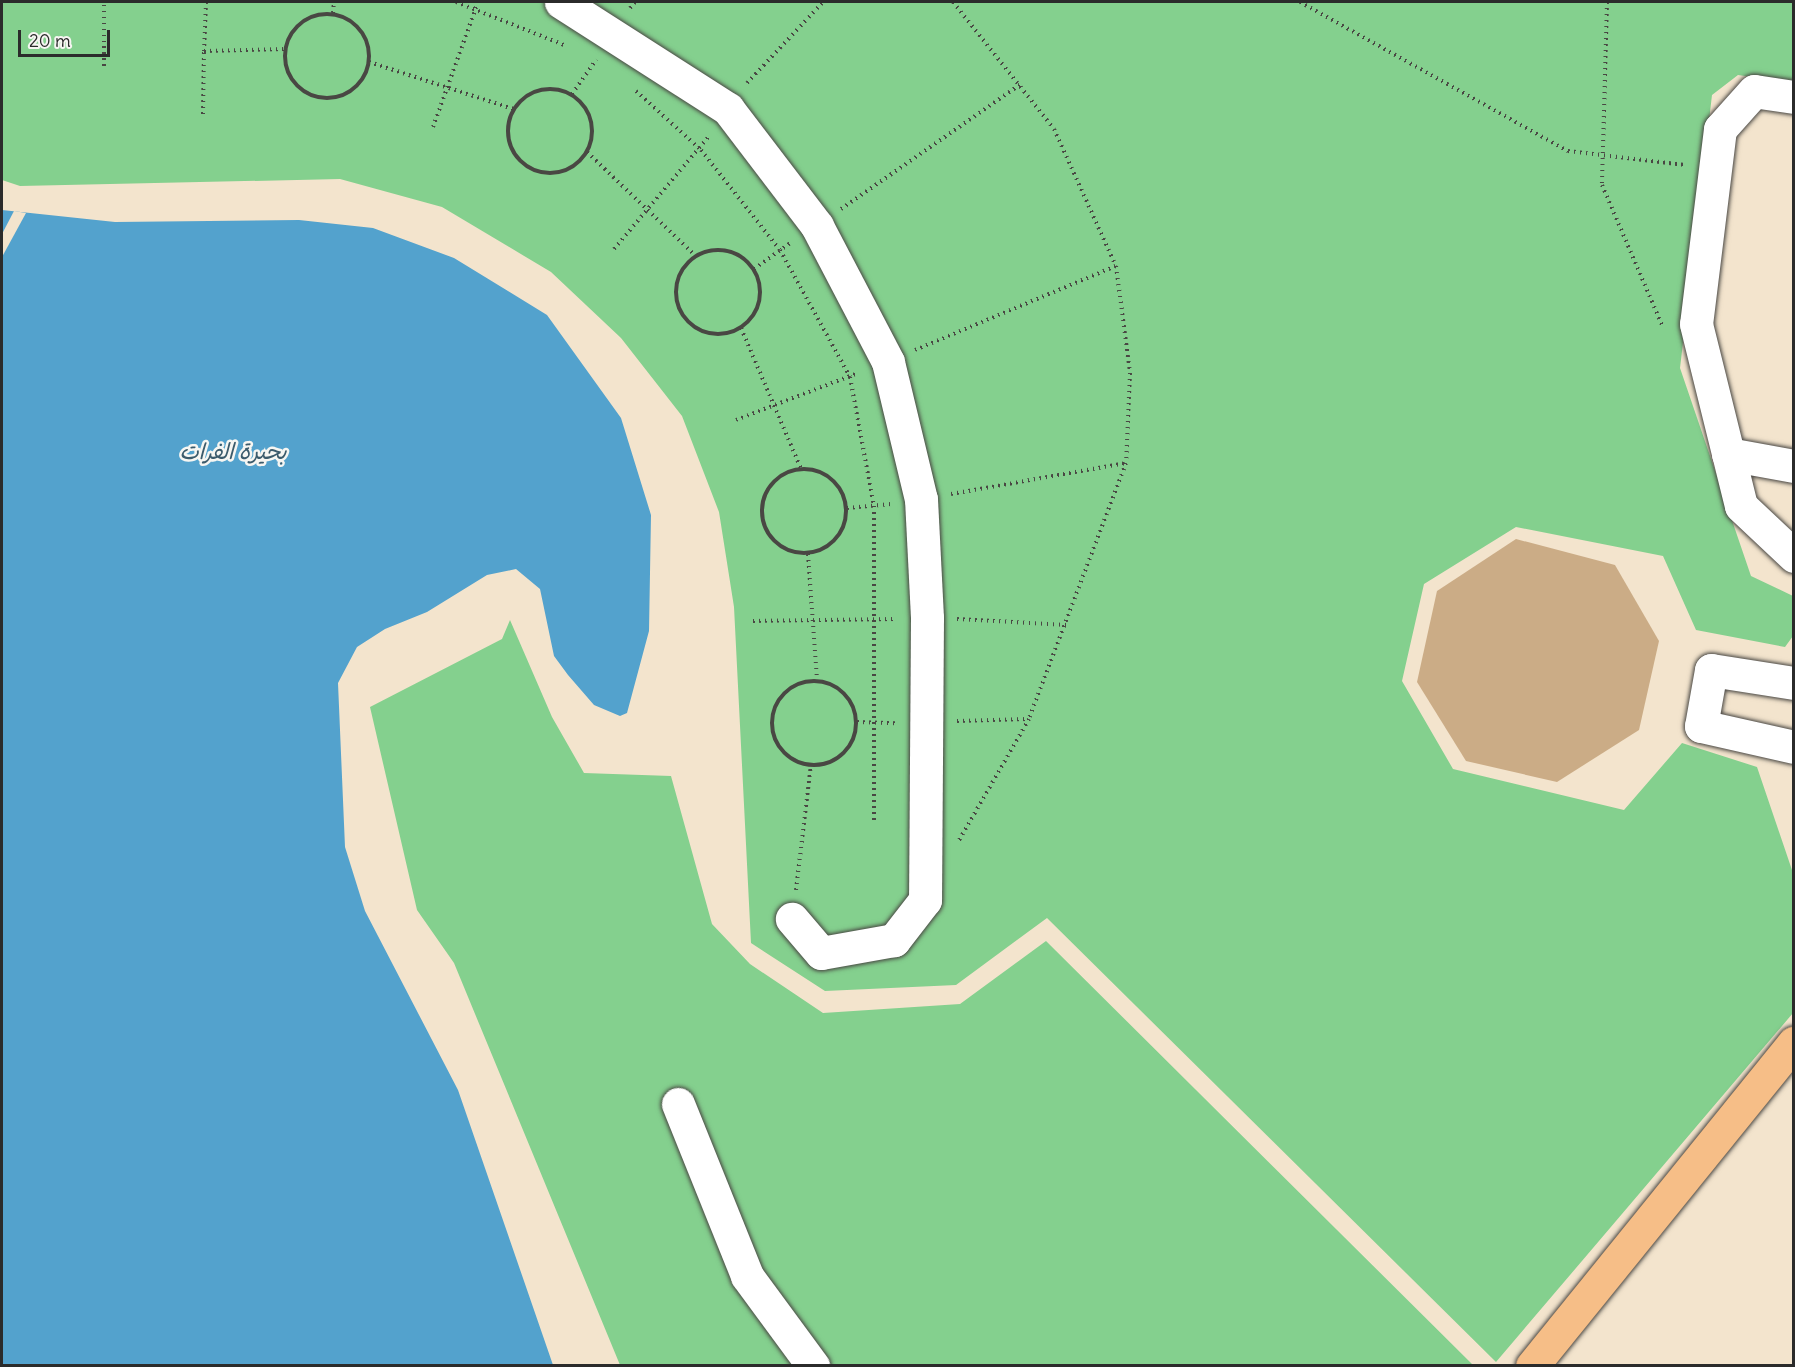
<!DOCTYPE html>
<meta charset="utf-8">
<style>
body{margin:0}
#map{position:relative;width:1795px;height:1367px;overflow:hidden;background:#f3e4cd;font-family:Delius,"Playpen Sans Arabic",sans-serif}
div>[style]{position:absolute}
.green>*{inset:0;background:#84d08e}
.water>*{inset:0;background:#53a2cd}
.pier>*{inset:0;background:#f3e4cd}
.building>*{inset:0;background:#cbac86}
.path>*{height:4px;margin-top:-2px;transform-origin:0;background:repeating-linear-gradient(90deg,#494743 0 1.5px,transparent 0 6px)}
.path>.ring{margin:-2px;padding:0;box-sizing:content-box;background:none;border:4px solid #494743;border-radius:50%}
.roads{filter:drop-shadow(0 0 2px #494743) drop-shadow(0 0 2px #494743)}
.minor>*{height:33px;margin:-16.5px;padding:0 16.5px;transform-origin:16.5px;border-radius:16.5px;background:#fff}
.major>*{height:33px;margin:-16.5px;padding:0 16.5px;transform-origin:16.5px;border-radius:16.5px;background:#f6be87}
span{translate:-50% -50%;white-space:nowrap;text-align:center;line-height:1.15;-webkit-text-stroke:5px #f6f6f2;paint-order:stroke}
.water-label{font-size:22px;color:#3b5b6c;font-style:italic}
.frame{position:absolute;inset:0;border:3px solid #2b2b2b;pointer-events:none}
.scale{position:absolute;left:18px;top:30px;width:92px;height:27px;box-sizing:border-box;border:3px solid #2b2b2b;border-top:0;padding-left:8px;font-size:18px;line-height:21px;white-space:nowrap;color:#2b2b2b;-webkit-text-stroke:4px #f6f6f2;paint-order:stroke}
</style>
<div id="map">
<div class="green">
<div style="clip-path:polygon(2px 2px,1793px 2px,1793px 83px,1738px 75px,1712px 95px,1680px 368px,1751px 576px,1793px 596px,1793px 636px,1785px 647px,1696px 630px,1663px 556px,1516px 527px,1424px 584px,1402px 681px,1453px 769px,1624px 810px,1682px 743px,1757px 767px,1793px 873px,1793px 1013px,1496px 1362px,1047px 918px,956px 985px,825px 991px,751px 943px,734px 607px,719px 512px,682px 416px,621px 338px,551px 272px,442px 207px,340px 179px,20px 186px,2px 180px)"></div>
<div style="clip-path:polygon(510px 620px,552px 717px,584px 773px,671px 776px,712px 924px,750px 964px,823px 1013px,960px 1004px,1046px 941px,1473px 1365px,620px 1365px,454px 963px,417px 910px,370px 707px,502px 639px)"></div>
</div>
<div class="water">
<div style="clip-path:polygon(2px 210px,115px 222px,299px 220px,373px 228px,454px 258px,547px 315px,621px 418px,651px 515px,649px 631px,627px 713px,620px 716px,594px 705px,568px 675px,554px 656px,540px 589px,516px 569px,487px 575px,427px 612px,385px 629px,357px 647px,338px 683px,345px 847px,365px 911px,458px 1090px,553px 1365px,2px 1365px)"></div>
</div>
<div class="pier">
<div style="clip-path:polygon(14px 211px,26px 213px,2px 257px,2px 234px)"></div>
</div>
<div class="building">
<div style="clip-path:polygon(1516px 539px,1615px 565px,1659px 641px,1639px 730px,1557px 782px,1466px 761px,1417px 682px,1437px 591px)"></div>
</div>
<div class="path">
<div style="left:206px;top:2px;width:49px;rotate:92.3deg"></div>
<div style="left:204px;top:51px;width:81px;rotate:-1.4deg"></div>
<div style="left:456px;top:2px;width:116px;rotate:21.7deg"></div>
<div style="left:953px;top:2px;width:162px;rotate:51.5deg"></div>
<div style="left:1054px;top:129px;width:150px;rotate:65.7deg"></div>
<div style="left:1116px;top:266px;width:108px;rotate:82.5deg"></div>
<div style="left:1130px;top:373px;width:90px;rotate:92.5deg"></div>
<div style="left:1126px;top:463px;width:274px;rotate:110.8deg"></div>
<div style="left:1029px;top:719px;width:142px;rotate:120deg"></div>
<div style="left:1300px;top:2px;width:307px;rotate:29.1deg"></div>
<div style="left:1568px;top:151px;width:118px;rotate:6.8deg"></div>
<div style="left:1607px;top:2px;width:183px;rotate:91.6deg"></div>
<div style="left:1602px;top:185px;width:155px;rotate:66.8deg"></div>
<div style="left:630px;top:8px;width:8px;rotate:-50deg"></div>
<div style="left:333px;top:13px;width:11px;rotate:-85deg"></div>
<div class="ring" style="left:285px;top:14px;width:80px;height:80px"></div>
<div style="left:369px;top:62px;width:152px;rotate:18deg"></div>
<div style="left:104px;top:66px;width:64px;rotate:-90deg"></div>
<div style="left:747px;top:83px;width:111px;rotate:-46.8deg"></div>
<div class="ring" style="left:508px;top:89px;width:80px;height:80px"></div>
<div style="left:636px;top:91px;width:88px;rotate:42.2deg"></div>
<div style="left:701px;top:150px;width:127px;rotate:51.7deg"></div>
<div style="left:780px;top:250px;width:145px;rotate:61.1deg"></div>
<div style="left:850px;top:377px;width:131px;rotate:79.5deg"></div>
<div style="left:874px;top:506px;width:317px;rotate:90deg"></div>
<div style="left:572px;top:94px;width:42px;rotate:-54.8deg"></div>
<div style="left:203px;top:114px;width:63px;rotate:-89.1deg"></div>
<div style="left:433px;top:127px;width:133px;rotate:-70.2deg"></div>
<div style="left:587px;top:152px;width:151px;rotate:43.7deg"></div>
<div style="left:841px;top:209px;width:221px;rotate:-34.8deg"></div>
<div style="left:614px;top:249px;width:149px;rotate:-49.9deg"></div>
<div class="ring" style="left:676px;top:250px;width:80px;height:80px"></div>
<div style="left:754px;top:269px;width:44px;rotate:-35.8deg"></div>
<div style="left:741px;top:328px;width:153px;rotate:66.9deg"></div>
<div style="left:915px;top:350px;width:218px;rotate:-22.7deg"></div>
<div style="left:736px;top:420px;width:131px;rotate:-21.1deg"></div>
<div class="ring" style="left:762px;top:469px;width:80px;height:80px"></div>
<div style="left:951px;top:494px;width:178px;rotate:-10deg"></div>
<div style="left:847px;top:508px;width:44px;rotate:-5.2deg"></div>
<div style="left:808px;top:554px;width:126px;rotate:85.9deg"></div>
<div style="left:957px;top:619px;width:110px;rotate:3.1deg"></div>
<div style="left:753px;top:621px;width:143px;rotate:-0.8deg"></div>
<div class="ring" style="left:772px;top:681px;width:80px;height:80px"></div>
<div style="left:957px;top:721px;width:72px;rotate:-1.6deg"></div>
<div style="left:857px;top:722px;width:38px;rotate:2deg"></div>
<div style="left:796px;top:890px;width:126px;rotate:-83.2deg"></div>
</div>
<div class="roads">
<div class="minor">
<div style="left:561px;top:2px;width:198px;rotate:32.6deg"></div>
<div style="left:728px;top:109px;width:147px;rotate:52.7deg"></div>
<div style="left:817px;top:226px;width:153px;rotate:62.4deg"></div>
<div style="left:888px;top:362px;width:141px;rotate:76.5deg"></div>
<div style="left:921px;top:499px;width:119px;rotate:87.1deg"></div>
<div style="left:927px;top:618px;width:282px;rotate:90.4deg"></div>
<div style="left:925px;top:900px;width:51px;rotate:127.8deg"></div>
<div style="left:894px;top:940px;width:74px;rotate:169.9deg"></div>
<div style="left:821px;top:953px;width:45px;rotate:-130.5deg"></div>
<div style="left:1794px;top:97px;width:40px;rotate:-171.5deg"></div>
<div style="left:1754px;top:91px;width:51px;rotate:131.8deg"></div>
<div style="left:1720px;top:129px;width:196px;rotate:97deg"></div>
<div style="left:1696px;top:324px;width:187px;rotate:76.1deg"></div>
<div style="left:1741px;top:506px;width:73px;rotate:43.3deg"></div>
<div style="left:1728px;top:454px;width:67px;rotate:10.3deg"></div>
<div style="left:1794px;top:683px;width:84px;rotate:-171.1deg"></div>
<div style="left:1711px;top:670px;width:57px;rotate:100.1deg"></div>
<div style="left:1701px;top:726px;width:95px;rotate:12.7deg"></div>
<div style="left:678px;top:1104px;width:185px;rotate:68.1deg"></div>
<div style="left:747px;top:1276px;width:112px;rotate:53.7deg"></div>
</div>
<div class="major">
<div style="left:1532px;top:1366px;width:416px;rotate:-51deg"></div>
</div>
</div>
<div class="water-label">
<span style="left:233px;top:452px">بحيرة الفرات</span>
</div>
<div class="frame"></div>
<div class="scale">20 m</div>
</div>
